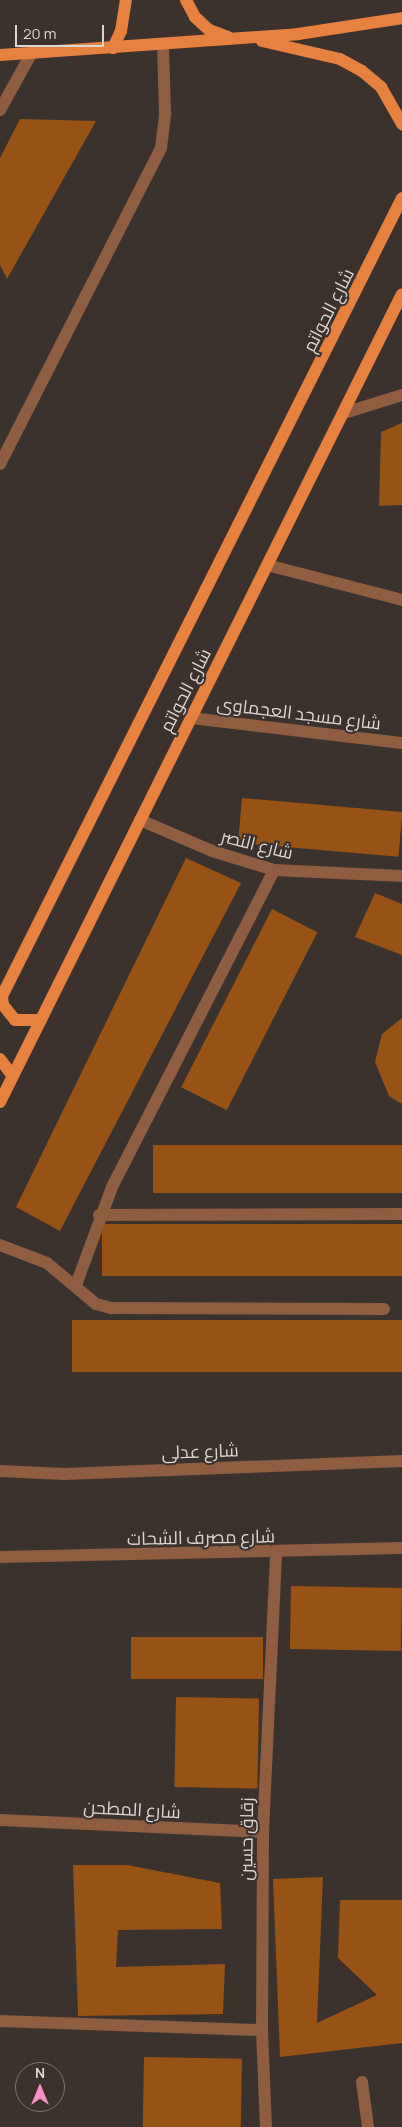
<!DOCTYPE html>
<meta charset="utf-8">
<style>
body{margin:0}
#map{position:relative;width:402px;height:2127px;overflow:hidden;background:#3b322e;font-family:Manrope,Cairo,sans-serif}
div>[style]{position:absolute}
.building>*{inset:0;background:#975215;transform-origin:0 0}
.minor>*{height:12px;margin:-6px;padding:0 6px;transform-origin:6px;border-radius:6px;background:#8f5d40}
.major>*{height:12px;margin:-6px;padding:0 6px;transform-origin:6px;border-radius:6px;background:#e78140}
span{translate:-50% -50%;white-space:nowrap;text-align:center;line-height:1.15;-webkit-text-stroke:4px #3b322e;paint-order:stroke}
.street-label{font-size:18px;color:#dcd6d3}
.north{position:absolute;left:15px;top:2062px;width:50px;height:50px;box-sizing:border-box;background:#3b322e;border:1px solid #7b7470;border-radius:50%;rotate:0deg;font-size:14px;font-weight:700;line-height:20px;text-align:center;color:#dcd6d3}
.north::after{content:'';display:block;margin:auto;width:18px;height:22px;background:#fb8fc5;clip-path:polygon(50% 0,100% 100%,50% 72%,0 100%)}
.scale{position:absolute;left:15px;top:25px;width:89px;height:22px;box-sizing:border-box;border:2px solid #dcd6d3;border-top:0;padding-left:6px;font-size:15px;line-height:18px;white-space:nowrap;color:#dcd6d3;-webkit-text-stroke:4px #3b322e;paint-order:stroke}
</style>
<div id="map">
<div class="building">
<div style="clip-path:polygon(20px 119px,96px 121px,7px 279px,0 265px,0 158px)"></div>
<div style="clip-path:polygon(402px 423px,402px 505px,379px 506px,381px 432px)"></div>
<div style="left:242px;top:798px;width:161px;height:45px;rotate:5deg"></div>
<div style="clip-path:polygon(186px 858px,241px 883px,60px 1231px,16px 1207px)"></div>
<div style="clip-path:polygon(375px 893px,402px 904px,402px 955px,355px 937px)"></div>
<div style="left:272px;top:909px;width:51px;height:200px;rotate:27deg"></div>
<div style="clip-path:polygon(402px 1018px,402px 1104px,389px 1096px,375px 1062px,382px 1034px)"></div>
<div style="left:402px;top:1145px;width:48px;height:249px;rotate:90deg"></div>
<div style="left:402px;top:1224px;width:52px;height:300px;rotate:90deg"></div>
<div style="left:402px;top:1320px;width:52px;height:330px;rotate:90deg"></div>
<div style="left:291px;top:1586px;width:111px;height:63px;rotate:1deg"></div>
<div style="left:131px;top:1637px;width:132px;height:42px"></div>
<div style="left:176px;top:1697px;width:83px;height:90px;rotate:1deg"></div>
<div style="clip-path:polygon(73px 1865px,127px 1865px,220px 1883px,222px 1929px,118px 1930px,116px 1967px,225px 1964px,223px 2014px,78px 2016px)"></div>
<div style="clip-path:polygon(323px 1877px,317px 2023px,377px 1995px,338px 1958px,340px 1900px,402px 1900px,402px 2043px,280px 2057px,273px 1879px)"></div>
<div style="left:144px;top:2057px;width:98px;height:70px;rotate:1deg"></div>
</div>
<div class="minor">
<div style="left:0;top:110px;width:64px;rotate:-61deg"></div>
<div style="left:344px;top:413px;width:61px;rotate:-17.2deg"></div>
<div style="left:0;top:464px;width:355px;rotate:-63deg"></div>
<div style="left:161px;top:148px;width:35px;rotate:-83deg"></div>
<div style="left:165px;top:113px;width:68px;rotate:-91.7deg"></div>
<div style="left:267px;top:565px;width:139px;rotate:14.5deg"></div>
<div style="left:191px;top:718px;width:212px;rotate:6.8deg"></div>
<div style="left:140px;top:820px;width:78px;rotate:23.3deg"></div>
<div style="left:212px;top:851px;width:65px;rotate:17deg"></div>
<div style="left:274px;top:870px;width:128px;rotate:2.7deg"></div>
<div style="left:99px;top:1215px;width:303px;rotate:-0.2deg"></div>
<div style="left:0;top:1245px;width:50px;rotate:21deg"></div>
<div style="left:47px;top:1263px;width:64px;rotate:39.9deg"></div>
<div style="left:96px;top:1304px;width:16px;rotate:15deg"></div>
<div style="left:111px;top:1308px;width:273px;rotate:0.2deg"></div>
<div style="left:76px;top:1285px;width:104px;rotate:-69.8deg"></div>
<div style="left:112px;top:1187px;width:356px;rotate:-62.9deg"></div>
<div style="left:0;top:1471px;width:64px;rotate:2.7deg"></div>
<div style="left:64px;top:1474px;width:338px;rotate:-2.2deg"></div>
<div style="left:0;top:1557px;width:402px;rotate:-1.3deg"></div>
<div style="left:0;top:1820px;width:263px;rotate:2.6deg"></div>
<div style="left:0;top:2021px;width:262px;rotate:2deg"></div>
<div style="left:362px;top:2082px;width:45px;rotate:82.4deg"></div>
<div style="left:266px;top:2127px;width:97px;rotate:-92.4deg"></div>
<div style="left:262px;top:2030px;width:198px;rotate:-89.7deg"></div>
<div style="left:263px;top:1832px;width:279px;rotate:-87.3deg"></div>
</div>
<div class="major">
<div style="left:186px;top:0;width:19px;rotate:62deg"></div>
<div style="left:195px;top:17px;width:19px;rotate:43deg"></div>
<div style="left:209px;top:30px;width:20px;rotate:20deg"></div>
<div style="left:262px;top:41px;width:80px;rotate:13deg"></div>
<div style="left:340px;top:59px;width:25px;rotate:29deg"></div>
<div style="left:362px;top:71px;width:25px;rotate:40deg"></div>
<div style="left:381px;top:87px;width:43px;rotate:60.4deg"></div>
<div style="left:113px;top:48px;width:19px;rotate:-65deg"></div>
<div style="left:121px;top:31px;width:31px;rotate:-81deg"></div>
<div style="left:0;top:55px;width:299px;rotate:-4deg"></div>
<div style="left:298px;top:34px;width:105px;rotate:-8.7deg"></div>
<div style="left:2px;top:996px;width:9px;rotate:84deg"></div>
<div style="left:3px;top:1005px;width:19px;rotate:51deg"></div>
<div style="left:15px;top:1020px;width:26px"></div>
<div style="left:0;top:1000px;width:897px;rotate:-63.38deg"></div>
<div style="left:0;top:1059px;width:21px;rotate:53deg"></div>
<div style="left:0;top:1102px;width:902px;rotate:-63.55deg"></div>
</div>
<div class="street-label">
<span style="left:328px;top:310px;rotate:-63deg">شارع الحواتم</span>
<span style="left:185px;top:690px;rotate:-63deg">شارع الحواتم</span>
<span style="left:299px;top:713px;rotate:7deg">شارع مسجد العجماوى</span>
<span style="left:257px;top:844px;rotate:14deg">شارع النصر</span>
<span style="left:200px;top:1451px;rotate:-2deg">شارع عدلى</span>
<span style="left:201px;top:1537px;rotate:-1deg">شارع مصرف الشحات</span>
<span style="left:132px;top:1809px;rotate:3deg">شارع المطحن</span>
<span style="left:246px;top:1839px;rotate:-89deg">زقاق حسين</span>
</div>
<div class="north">N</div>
<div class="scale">20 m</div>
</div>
